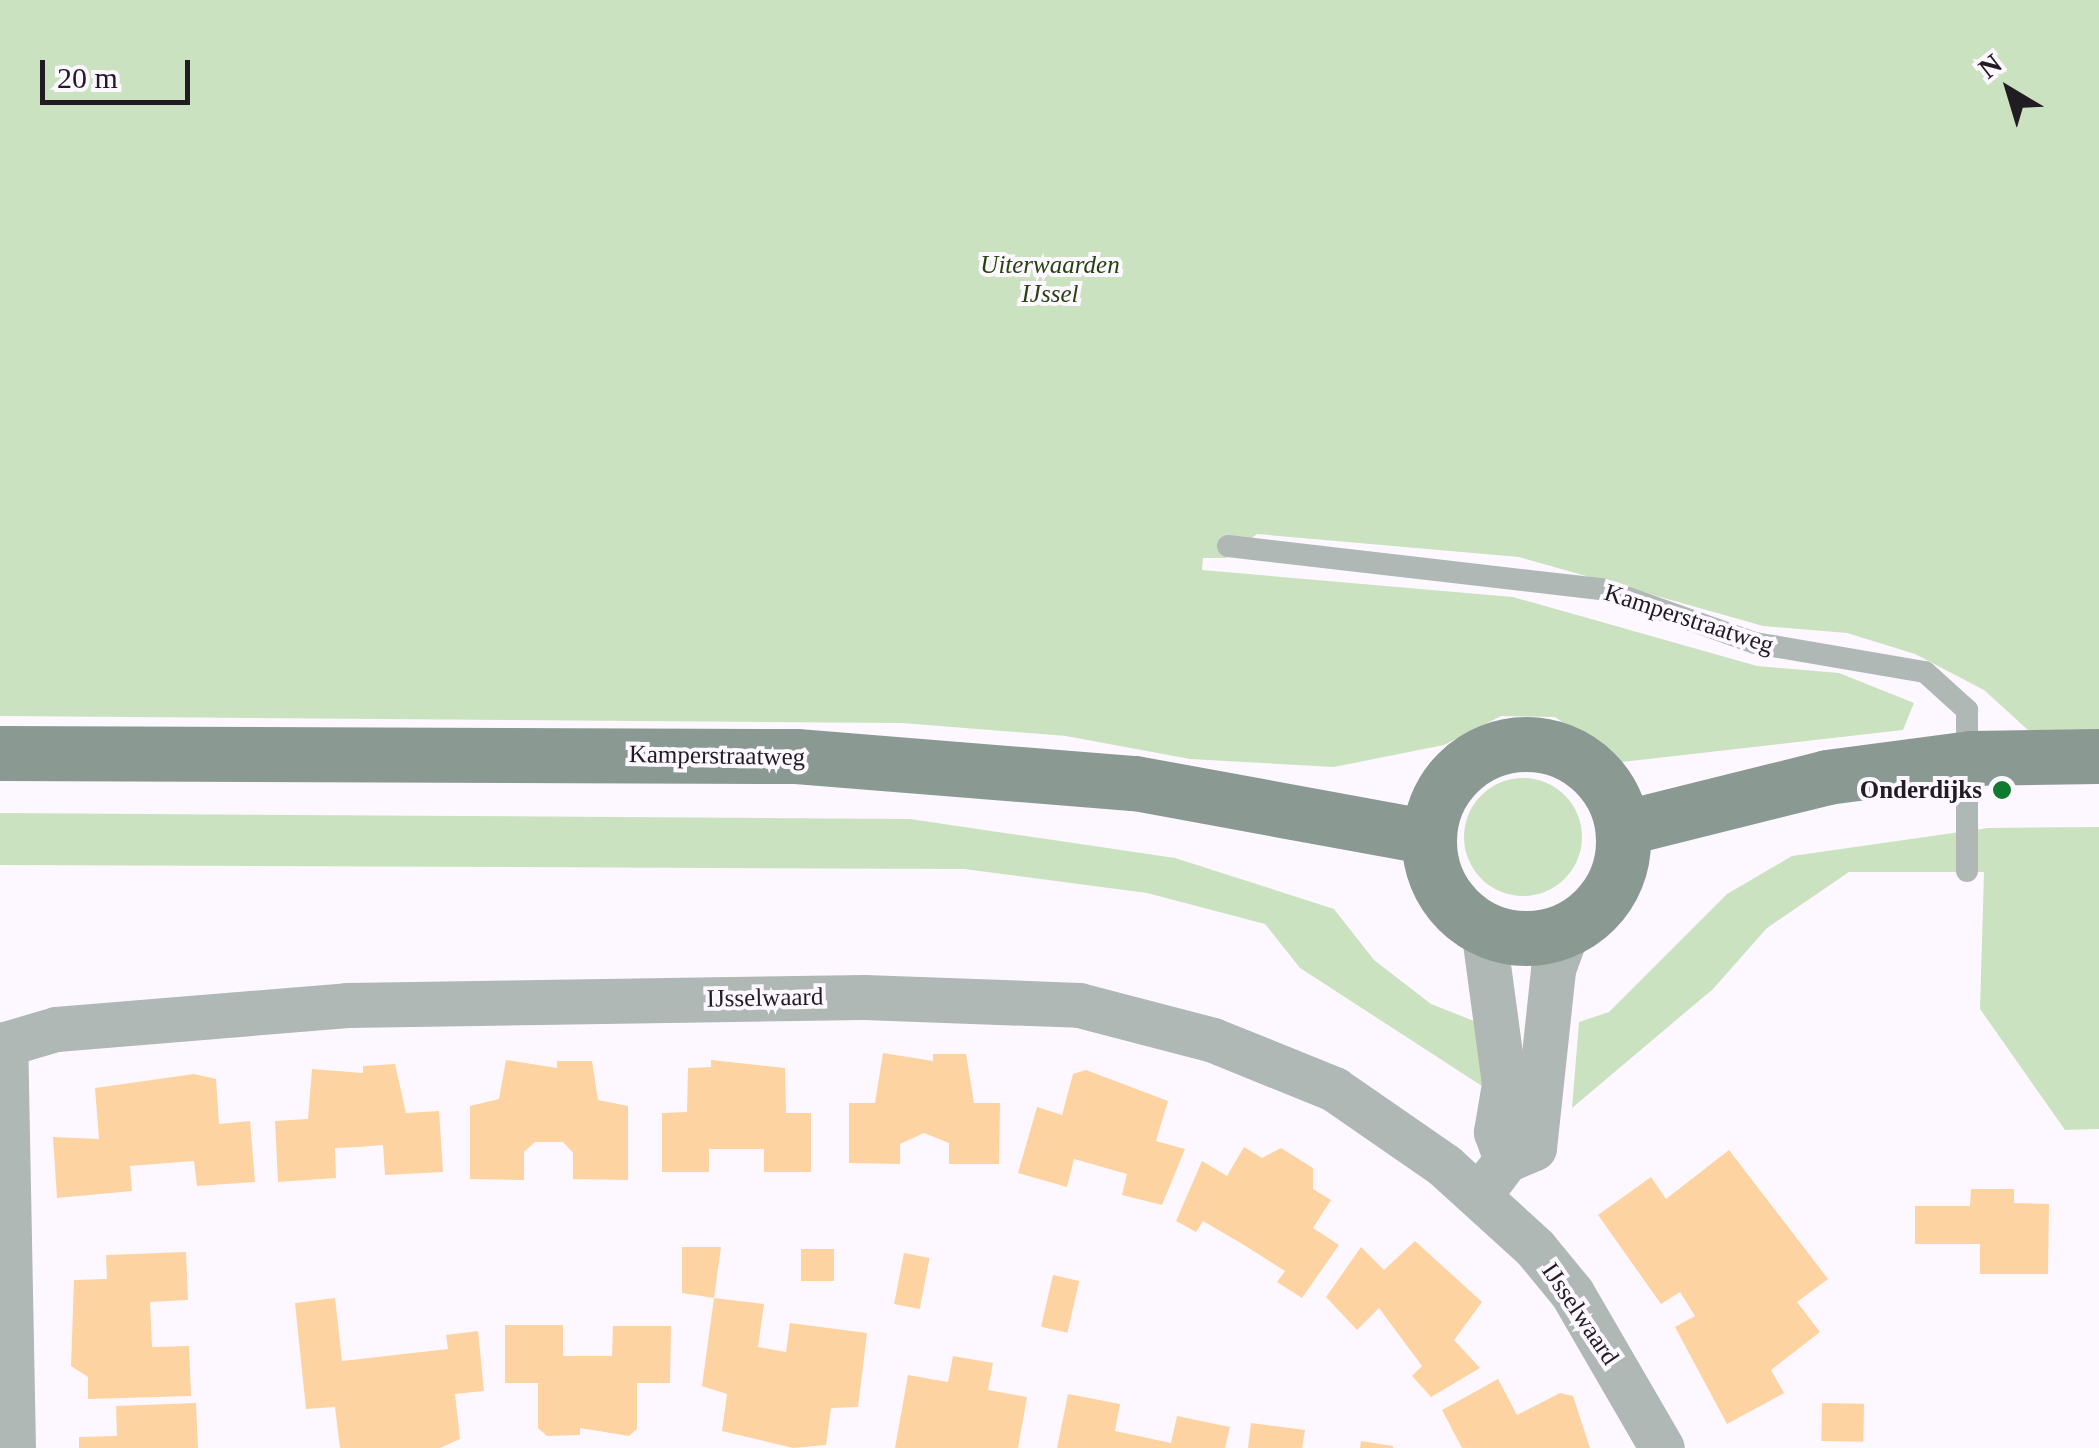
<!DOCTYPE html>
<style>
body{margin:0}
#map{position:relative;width:2099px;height:1448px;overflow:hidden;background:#fdf8ff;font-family:"Times New Roman",serif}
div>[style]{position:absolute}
.green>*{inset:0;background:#cbe2c0}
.round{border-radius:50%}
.building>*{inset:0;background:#fdd3a2;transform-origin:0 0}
.lane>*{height:22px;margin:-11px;padding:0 11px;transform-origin:11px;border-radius:11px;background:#afb8b4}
.street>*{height:45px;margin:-22.5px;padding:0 22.5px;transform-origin:22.5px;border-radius:22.5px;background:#afb8b4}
.secondary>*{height:55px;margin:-27.5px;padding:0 27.5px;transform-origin:27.5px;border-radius:27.5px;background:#8b9993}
.secondary>.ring{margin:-27.5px;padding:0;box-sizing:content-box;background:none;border:55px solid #8b9993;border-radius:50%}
.dots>*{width:28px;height:28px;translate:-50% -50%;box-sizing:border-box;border:5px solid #fdf8ff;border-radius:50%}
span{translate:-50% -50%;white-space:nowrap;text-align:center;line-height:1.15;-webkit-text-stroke:8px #fdf8ff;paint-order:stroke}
.park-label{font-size:25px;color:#25430f;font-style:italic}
.street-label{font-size:25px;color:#201c22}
.poi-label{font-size:25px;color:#201c22;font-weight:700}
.right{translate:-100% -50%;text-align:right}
.north{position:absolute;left:1959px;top:40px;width:100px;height:100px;-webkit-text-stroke:8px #fdf8ff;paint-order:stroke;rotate:322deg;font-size:28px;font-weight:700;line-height:40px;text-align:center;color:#201c22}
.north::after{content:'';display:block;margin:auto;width:35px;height:45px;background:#201c22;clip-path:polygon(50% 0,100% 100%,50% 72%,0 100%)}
.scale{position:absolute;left:40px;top:60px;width:150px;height:45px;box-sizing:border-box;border:5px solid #201c22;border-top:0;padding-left:12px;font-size:30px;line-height:35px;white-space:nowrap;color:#201c22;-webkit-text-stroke:8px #fdf8ff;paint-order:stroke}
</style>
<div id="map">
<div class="green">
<div style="clip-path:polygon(0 0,2099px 0,2099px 731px,2029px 731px,1984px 690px,1915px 654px,1847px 633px,1763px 626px,1519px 557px,1257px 534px,1226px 558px,1203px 558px,1202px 570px,1513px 597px,1757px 666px,1839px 673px,1914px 703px,1903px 730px,1622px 762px,1555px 717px,1501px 716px,1444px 745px,1334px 767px,1190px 759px,1066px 736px,902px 723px,0 716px)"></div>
<div class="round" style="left:1464px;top:778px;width:118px;height:118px"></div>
<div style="clip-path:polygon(0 813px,910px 819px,1175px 858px,1334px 909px,1374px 960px,1431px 1004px,1479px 1023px,1485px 1088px,1300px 968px,1265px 924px,1147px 893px,964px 869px,0 865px)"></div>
<div style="clip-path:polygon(2099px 827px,2099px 1129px,2065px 1130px,1980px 1009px,1984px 872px,1849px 872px,1767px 928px,1713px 989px,1572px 1108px,1579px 1022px,1609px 1012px,1727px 894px,1792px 856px,1988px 828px)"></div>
</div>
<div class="building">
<div style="clip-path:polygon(883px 1053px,933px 1061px,933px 1054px,966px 1054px,974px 1103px,1000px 1103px,999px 1164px,949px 1164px,949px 1143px,924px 1133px,900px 1144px,900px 1164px,849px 1163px,849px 1103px,875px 1103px)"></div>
<div style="clip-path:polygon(506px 1060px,557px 1068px,557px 1061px,592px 1061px,598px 1100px,628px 1106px,628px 1180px,573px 1179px,573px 1153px,563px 1142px,535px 1142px,524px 1152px,524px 1180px,470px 1179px,470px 1106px,499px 1099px)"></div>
<div style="clip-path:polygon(711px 1060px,785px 1068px,786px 1113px,811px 1113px,811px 1172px,764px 1172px,764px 1149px,709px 1149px,709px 1172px,662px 1172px,662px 1113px,687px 1112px,688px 1068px,711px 1067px)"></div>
<div style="clip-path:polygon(395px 1064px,406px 1113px,439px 1111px,443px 1172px,385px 1175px,383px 1145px,359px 1147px,335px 1148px,336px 1178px,278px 1182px,275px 1121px,308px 1119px,312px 1069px,363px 1073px,363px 1066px)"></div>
<div style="clip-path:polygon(1086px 1070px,1168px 1101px,1156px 1141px,1185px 1149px,1162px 1205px,1122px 1195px,1127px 1174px,1074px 1159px,1067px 1187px,1018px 1173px,1037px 1107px,1062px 1115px,1073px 1074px)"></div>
<div style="clip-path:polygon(194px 1074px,216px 1079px,219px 1124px,250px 1121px,255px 1182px,197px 1186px,194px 1161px,130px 1166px,132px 1191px,57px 1198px,53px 1137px,99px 1139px,95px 1088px)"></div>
<div style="clip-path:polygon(1244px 1147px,1262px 1158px,1281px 1148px,1313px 1168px,1313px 1189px,1331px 1200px,1313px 1228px,1339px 1245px,1302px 1298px,1277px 1282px,1285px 1271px,1244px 1245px,1203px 1221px,1196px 1232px,1176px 1221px,1202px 1161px,1227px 1176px)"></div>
<div style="clip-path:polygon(1729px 1150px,1828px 1279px,1797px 1302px,1820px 1332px,1771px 1370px,1784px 1393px,1727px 1424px,1675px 1327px,1695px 1316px,1680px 1292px,1661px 1304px,1598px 1215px,1651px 1177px,1666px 1199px)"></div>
<div style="clip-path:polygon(1971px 1189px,2014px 1189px,2014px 1203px,2049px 1204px,2048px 1274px,1980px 1274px,1980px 1244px,1915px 1244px,1915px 1206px,1970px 1206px)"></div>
<div style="clip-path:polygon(1415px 1241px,1482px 1302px,1454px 1340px,1480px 1368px,1431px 1397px,1412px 1376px,1422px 1366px,1379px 1308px,1357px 1330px,1326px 1297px,1361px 1247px,1384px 1270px)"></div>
<div style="clip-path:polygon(682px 1247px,721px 1247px,714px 1298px,682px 1293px)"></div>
<div style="left:834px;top:1249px;width:32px;height:33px;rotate:90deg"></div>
<div style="clip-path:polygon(186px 1252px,188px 1300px,150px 1302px,152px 1347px,189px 1346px,191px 1396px,88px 1399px,88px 1377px,71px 1366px,74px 1280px,107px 1279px,106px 1255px)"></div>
<div style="left:904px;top:1253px;width:26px;height:52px;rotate:11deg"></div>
<div style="left:1053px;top:1275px;width:27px;height:53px;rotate:13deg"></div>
<div style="clip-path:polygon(335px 1298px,342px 1361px,448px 1349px,446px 1335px,478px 1331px,484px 1391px,455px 1394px,460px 1439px,440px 1448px,340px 1448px,335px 1407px,306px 1409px,295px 1303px)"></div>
<div style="clip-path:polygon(714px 1298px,764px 1304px,758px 1347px,786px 1352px,790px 1323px,867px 1333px,858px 1407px,831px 1408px,826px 1445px,793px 1448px,722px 1431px,727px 1394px,702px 1386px)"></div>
<div style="clip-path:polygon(505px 1325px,563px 1325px,563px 1356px,612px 1356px,613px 1326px,671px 1326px,670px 1383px,637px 1383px,637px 1429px,629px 1436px,580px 1428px,580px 1435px,547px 1436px,538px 1428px,538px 1383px,505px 1383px)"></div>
<div style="clip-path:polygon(953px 1356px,993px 1363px,988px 1390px,1027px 1397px,1018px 1448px,895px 1448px,908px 1375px,948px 1382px)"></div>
<div style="clip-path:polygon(1498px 1379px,1517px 1415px,1560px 1393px,1573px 1396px,1590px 1448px,1462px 1448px,1442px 1410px)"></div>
<div style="clip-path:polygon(1068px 1394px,1120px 1404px,1115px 1431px,1171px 1443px,1177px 1416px,1230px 1427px,1225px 1448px,1057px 1448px)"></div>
<div style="clip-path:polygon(196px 1403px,198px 1448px,79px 1448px,79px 1437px,117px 1436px,116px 1406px)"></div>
<div style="left:1822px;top:1403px;width:42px;height:38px;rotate:1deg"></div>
<div style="clip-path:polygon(1251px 1423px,1305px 1430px,1302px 1448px,1248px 1448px)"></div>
<div style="clip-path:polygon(1361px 1441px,1393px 1446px,1393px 1448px,1360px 1448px)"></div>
</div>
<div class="lane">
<div style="left:1228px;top:546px;width:381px;rotate:6.6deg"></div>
<div style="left:1606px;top:590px;width:158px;rotate:19.6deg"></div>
<div style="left:1755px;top:643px;width:172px;rotate:9.7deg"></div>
<div style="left:1925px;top:672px;width:57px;rotate:42.1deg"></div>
<div style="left:1967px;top:710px;width:161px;rotate:90deg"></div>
</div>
<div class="street">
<div style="left:1483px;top:928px;width:157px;rotate:82.3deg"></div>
<div style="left:1504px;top:1084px;width:49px;rotate:99.5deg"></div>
<div style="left:1496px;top:1132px;width:30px;rotate:70deg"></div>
<div style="left:1480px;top:1194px;width:43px;rotate:-52.6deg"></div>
<div style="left:1506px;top:1160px;width:30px;rotate:-23deg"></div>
<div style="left:1534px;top:1148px;width:180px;rotate:-83.9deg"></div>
<div style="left:1553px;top:969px;width:44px;rotate:-69.9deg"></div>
<div style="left:13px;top:1448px;width:404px;rotate:-91.1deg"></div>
<div style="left:5px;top:1044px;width:53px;rotate:-16.4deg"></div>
<div style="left:56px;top:1029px;width:292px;rotate:-4.7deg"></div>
<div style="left:347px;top:1005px;width:517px;rotate:-0.89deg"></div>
<div style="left:864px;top:997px;width:215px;rotate:2.1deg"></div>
<div style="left:1079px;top:1005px;width:138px;rotate:14.6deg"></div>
<div style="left:1213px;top:1040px;width:131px;rotate:22deg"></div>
<div style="left:1334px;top:1089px;width:135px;rotate:34.7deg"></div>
<div style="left:1445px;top:1166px;width:122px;rotate:42.3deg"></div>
<div style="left:1535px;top:1248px;width:58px;rotate:50.6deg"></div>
<div style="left:1572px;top:1293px;width:179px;rotate:59.9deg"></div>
</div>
<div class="secondary">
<div class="ring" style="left:1429px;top:744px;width:139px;height:139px"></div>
<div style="left:0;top:753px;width:796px;rotate:0.22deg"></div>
<div style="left:796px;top:756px;width:340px;rotate:4.6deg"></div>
<div style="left:1135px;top:783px;width:298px;rotate:10.4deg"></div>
<div style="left:1623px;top:828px;width:210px;rotate:-14deg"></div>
<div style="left:1827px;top:777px;width:145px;rotate:-7.5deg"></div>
<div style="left:1971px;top:758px;width:128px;rotate:-0.9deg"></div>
</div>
<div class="dots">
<div style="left:2002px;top:790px;background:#107a2e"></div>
</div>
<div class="park-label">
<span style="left:1050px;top:280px">Uiterwaarden<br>IJssel</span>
</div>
<div class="street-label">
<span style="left:1689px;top:619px;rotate:18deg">Kamperstraatweg</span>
<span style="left:717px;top:756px;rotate:1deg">Kamperstraatweg</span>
<span style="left:765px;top:998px;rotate:-1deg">IJsselwaard</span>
<span style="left:1580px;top:1314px;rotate:56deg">IJsselwaard</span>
</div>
<div class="poi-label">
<span class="right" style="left:1982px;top:790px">Onderdijks</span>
</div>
<div class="north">N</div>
<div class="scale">20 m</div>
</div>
